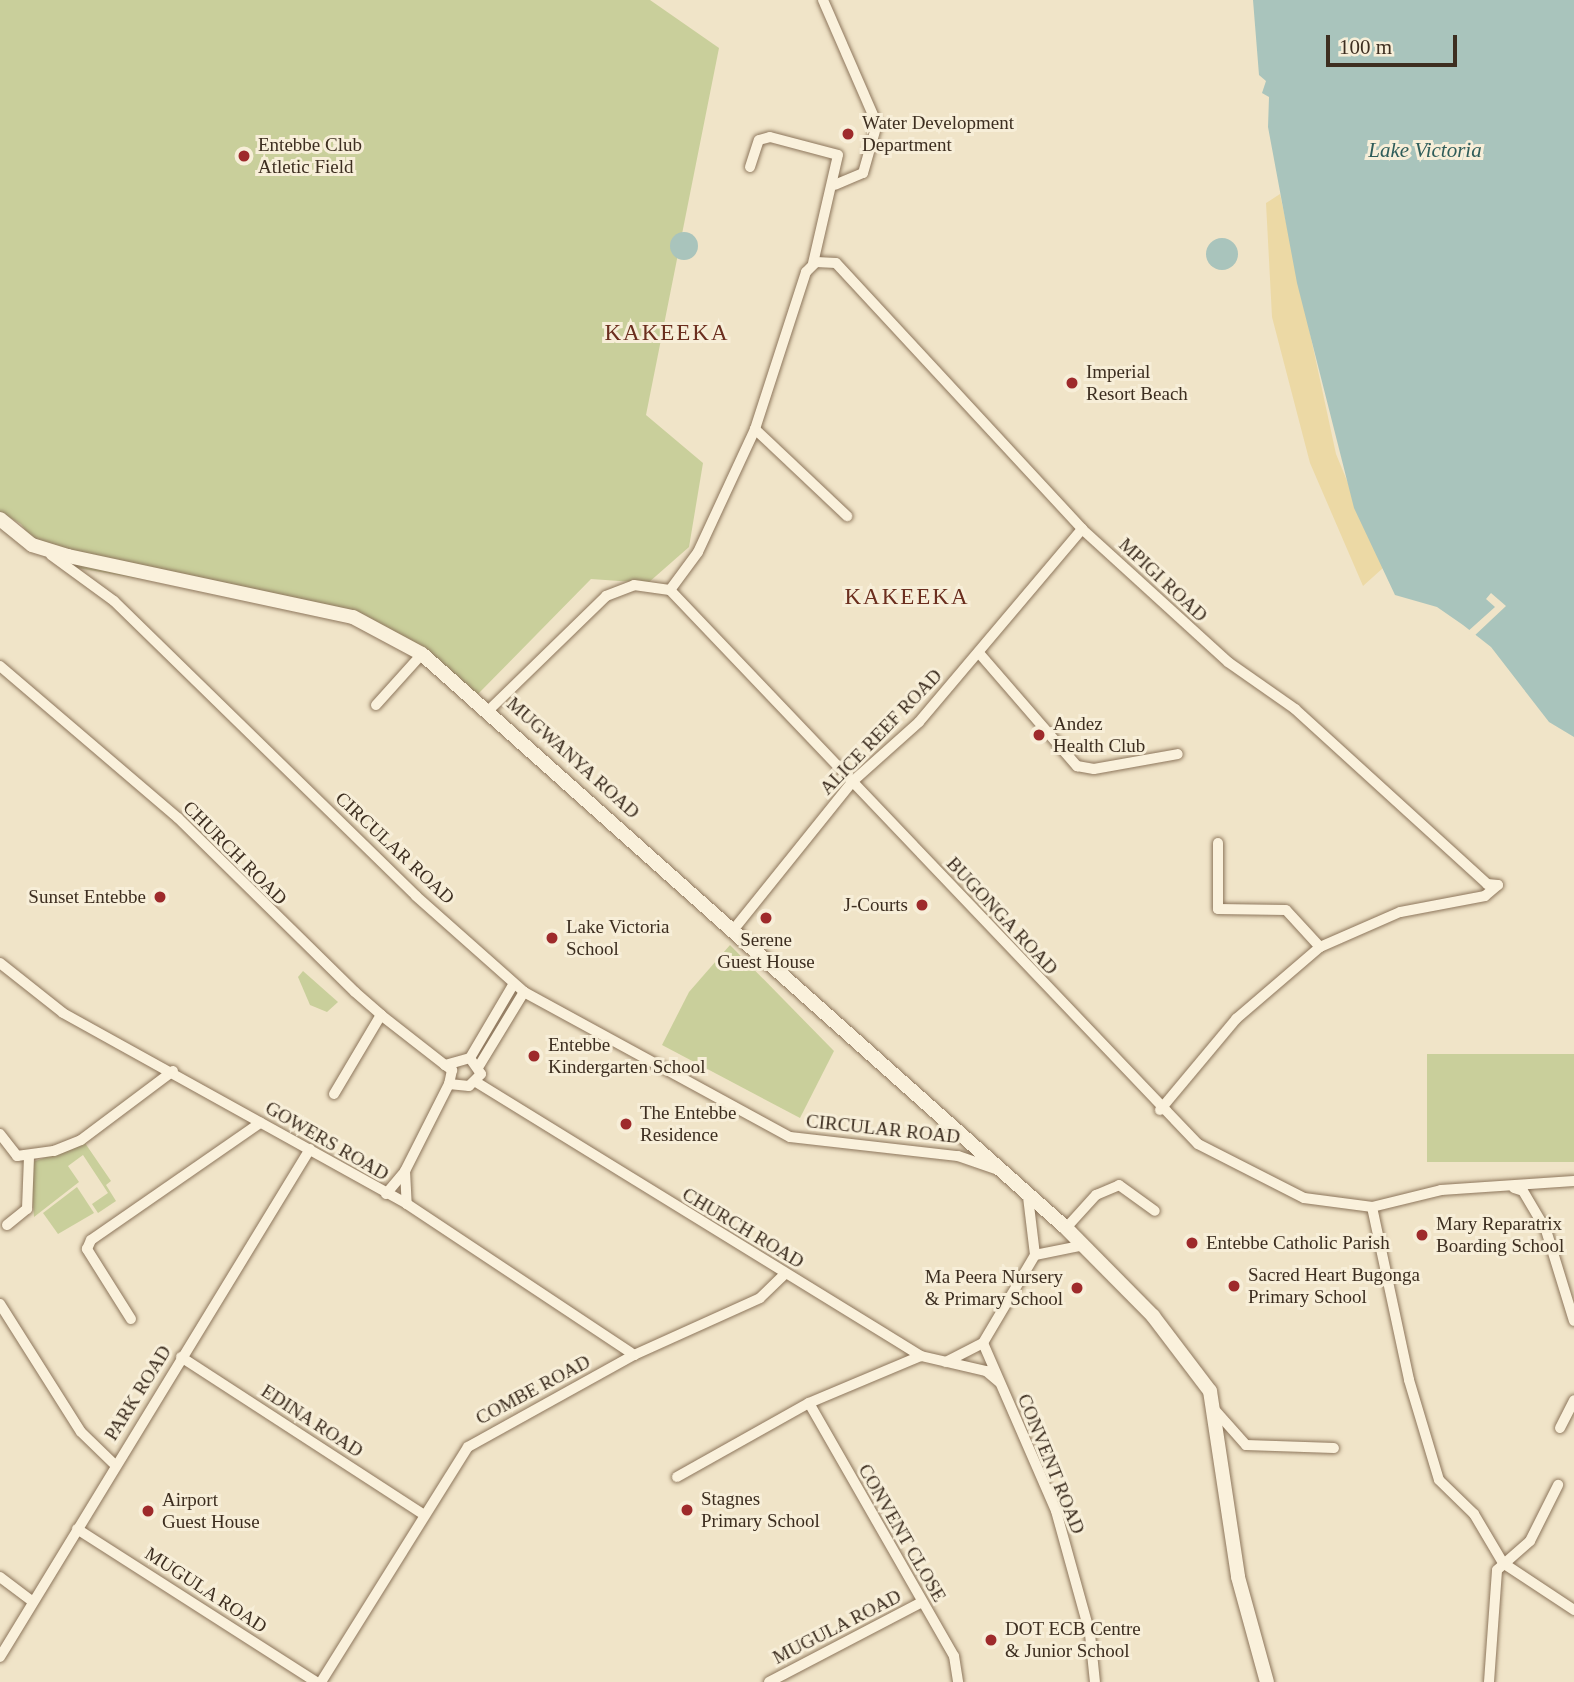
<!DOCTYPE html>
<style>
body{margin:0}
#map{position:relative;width:1574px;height:1682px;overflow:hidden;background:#f0e4c8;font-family:"Times New Roman",serif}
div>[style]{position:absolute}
.green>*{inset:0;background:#c9cf9b;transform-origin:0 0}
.sand>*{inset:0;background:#ecd9a5}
.water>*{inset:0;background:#a9c4bc}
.round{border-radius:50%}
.pier>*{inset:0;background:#f0e4c8}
.roads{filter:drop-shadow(0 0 2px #8d765c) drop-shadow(0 0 2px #8d765c)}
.street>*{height:10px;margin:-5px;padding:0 5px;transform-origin:5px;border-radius:5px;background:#faf1dc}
.secondary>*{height:14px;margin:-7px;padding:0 7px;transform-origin:7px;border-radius:7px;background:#faf1dc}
.dots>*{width:19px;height:19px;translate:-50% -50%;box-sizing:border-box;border:4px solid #f7eed8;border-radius:50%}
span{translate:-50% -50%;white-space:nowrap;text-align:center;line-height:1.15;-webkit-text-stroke:6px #f7eed8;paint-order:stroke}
.poi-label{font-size:19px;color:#3d2e20}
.left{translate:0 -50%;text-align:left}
.right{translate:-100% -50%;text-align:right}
.street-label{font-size:19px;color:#3d2e20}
.water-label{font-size:21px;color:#2f5d5a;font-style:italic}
.quarter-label{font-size:23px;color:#6b2e1e;letter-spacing:2px}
.scale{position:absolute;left:1326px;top:35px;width:131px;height:32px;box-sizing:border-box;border:4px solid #3d2e20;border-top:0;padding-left:9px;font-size:21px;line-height:24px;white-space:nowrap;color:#3d2e20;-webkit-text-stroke:5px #f7eed8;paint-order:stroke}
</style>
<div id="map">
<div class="green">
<div style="clip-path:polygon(0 0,650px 0,719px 48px,646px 415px,703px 463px,689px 547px,648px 583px,591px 579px,476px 696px,362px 617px,72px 567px,44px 556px,21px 524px,0 512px)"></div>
<div style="clip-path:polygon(730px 945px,834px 1051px,800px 1118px,662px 1045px,689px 992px)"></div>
<div style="clip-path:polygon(303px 971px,338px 1002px,327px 1012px,310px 1005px,298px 977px)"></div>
<div style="left:1574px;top:1054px;width:108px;height:147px;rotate:90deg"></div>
<div style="clip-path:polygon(85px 1143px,111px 1181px,106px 1185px,116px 1201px,98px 1213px,92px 1204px,108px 1193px,83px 1155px,68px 1166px,79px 1182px,34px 1217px,30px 1163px)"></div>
<div style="clip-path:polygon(77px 1187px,94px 1213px,58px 1234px,43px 1213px)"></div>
</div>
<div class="sand">
<div style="clip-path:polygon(1280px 194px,1336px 454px,1383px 568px,1363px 586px,1310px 463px,1272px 317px,1266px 203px)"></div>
</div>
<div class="water">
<div style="clip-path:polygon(1253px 0,1574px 0,1574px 737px,1549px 722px,1491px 647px,1463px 625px,1437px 607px,1395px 595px,1354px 508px,1297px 283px,1268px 127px,1269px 97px,1262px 93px,1266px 81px,1259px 75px)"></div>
<div class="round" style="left:670px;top:232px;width:28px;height:28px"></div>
<div class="round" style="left:1206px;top:238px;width:32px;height:32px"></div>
</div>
<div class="pier">
<div style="clip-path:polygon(1491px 593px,1506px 606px,1472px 638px,1466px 633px,1495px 607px,1486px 599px)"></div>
</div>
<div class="roads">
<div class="street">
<div style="left:823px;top:0;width:135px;rotate:66.5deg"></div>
<div style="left:877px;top:124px;width:51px;rotate:105.9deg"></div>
<div style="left:863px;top:173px;width:30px;rotate:157deg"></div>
<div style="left:750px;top:167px;width:28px;rotate:-72deg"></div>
<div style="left:759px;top:140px;width:11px;rotate:-15deg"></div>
<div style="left:770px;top:137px;width:70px;rotate:14.8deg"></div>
<div style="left:838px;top:155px;width:111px;rotate:103deg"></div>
<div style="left:755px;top:429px;width:127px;rotate:43.4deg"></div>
<div style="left:51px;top:555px;width:78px;rotate:36.1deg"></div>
<div style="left:114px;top:601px;width:422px;rotate:44.3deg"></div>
<div style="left:416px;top:896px;width:144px;rotate:41.6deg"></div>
<div style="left:524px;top:992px;width:303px;rotate:28.6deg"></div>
<div style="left:790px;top:1137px;width:169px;rotate:6.5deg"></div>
<div style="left:958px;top:1156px;width:39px;rotate:19deg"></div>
<div style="left:670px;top:590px;width:47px;rotate:-53.6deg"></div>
<div style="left:698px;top:552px;width:136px;rotate:-65.1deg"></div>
<div style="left:755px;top:429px;width:165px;rotate:-72deg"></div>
<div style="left:806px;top:272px;width:14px;rotate:-45deg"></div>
<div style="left:816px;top:262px;width:20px;rotate:3deg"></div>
<div style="left:836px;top:263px;width:362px;rotate:47.2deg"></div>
<div style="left:1082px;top:529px;width:197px;rotate:42.3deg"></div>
<div style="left:1228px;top:662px;width:82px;rotate:35deg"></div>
<div style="left:1295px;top:709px;width:260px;rotate:42.3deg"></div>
<div style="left:1487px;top:884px;width:11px;rotate:5deg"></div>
<div style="left:1498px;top:885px;width:17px;rotate:140deg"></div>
<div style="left:1485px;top:896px;width:86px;rotate:169.3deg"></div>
<div style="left:1400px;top:912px;width:87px;rotate:156.4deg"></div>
<div style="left:979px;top:653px;width:150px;rotate:49.1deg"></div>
<div style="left:1077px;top:766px;width:17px;rotate:10deg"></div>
<div style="left:1094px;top:769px;width:85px;rotate:-10.1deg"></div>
<div style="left:0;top:666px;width:234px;rotate:40.5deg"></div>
<div style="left:178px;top:818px;width:248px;rotate:44.5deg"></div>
<div style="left:355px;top:992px;width:35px;rotate:41deg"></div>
<div style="left:381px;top:1015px;width:81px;rotate:38deg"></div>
<div style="left:445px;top:1065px;width:9px;rotate:36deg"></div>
<div style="left:452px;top:1070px;width:14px;rotate:102deg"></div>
<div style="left:449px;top:1084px;width:20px;rotate:6deg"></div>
<div style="left:469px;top:1086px;width:17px;rotate:-45deg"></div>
<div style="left:481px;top:1074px;width:19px;rotate:-125deg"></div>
<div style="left:470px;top:1058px;width:26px;rotate:164deg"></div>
<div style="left:376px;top:705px;width:69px;rotate:-48deg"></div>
<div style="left:490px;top:709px;width:162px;rotate:-44.2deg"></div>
<div style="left:606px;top:596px;width:30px;rotate:-21deg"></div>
<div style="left:634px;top:585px;width:36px;rotate:8deg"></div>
<div style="left:670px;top:590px;width:765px;rotate:46.38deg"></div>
<div style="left:1198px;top:1144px;width:119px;rotate:27deg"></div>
<div style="left:1304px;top:1198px;width:69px;rotate:7.5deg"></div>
<div style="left:1372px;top:1207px;width:71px;rotate:-13.8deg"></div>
<div style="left:1441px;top:1190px;width:133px;rotate:-3.9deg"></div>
<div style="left:734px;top:929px;width:189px;rotate:-51.2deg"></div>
<div style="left:852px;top:782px;width:90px;rotate:-41.8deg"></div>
<div style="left:919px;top:722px;width:253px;rotate:-49.8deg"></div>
<div style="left:0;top:963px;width:80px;rotate:38.4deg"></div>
<div style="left:63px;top:1013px;width:393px;rotate:29deg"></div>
<div style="left:407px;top:1204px;width:273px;rotate:33.6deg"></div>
<div style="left:470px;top:1058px;width:85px;rotate:-59.5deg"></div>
<div style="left:479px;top:1066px;width:87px;rotate:-58.7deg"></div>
<div style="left:476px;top:1082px;width:523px;rotate:31.62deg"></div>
<div style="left:921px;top:1356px;width:67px;rotate:13deg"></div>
<div style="left:986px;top:1371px;width:17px;rotate:40deg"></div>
<div style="left:334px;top:1094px;width:92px;rotate:-59.3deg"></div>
<div style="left:1160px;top:1110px;width:119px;rotate:-50.1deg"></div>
<div style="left:1236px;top:1019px;width:111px;rotate:-40.6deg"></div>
<div style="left:1320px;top:947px;width:50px;rotate:-132.6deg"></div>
<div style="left:1286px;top:910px;width:68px;rotate:-179.2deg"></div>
<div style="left:1218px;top:909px;width:66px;rotate:-90deg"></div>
<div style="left:0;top:1134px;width:28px;rotate:52deg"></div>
<div style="left:17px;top:1156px;width:37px;rotate:-8deg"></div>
<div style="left:54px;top:1151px;width:29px;rotate:-22deg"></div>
<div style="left:81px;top:1140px;width:115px;rotate:-36.9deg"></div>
<div style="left:405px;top:1171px;width:33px;rotate:87deg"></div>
<div style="left:1514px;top:1188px;width:9px;rotate:18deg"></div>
<div style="left:1523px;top:1191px;width:45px;rotate:59.5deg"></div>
<div style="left:1546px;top:1230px;width:95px;rotate:72.9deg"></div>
<div style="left:386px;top:1194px;width:30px;rotate:-50deg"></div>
<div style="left:405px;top:1171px;width:97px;rotate:-63.2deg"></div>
<div style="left:1028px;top:1197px;width:58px;rotate:83.1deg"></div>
<div style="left:1035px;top:1255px;width:102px;rotate:120.6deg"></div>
<div style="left:983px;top:1343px;width:183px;rotate:66.5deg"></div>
<div style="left:1056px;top:1511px;width:128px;rotate:74.5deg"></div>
<div style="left:1090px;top:1634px;width:48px;rotate:84.1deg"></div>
<div style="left:1372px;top:1207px;width:177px;rotate:77.9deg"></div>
<div style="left:1409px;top:1380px;width:104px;rotate:73.3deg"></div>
<div style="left:1439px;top:1480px;width:49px;rotate:44.2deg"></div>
<div style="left:1474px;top:1514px;width:57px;rotate:59.4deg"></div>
<div style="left:1503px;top:1563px;width:85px;rotate:33.5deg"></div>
<div style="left:7px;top:1225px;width:26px;rotate:-39deg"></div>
<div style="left:27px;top:1209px;width:51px;rotate:-87.8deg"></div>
<div style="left:1066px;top:1228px;width:45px;rotate:-47.7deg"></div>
<div style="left:1096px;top:1195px;width:25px;rotate:-23deg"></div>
<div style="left:1119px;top:1185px;width:44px;rotate:35.8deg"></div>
<div style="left:1035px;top:1255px;width:50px;rotate:-11.5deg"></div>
<div style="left:0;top:1304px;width:151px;rotate:57.7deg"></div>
<div style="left:81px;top:1432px;width:46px;rotate:44.1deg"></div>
<div style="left:131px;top:1319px;width:83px;rotate:-122.2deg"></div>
<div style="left:87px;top:1249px;width:10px;rotate:-66deg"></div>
<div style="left:91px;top:1240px;width:206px;rotate:-34.7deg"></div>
<div style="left:181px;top:1357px;width:290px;rotate:33deg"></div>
<div style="left:946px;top:1362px;width:42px;rotate:-27.2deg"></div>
<div style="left:809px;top:1403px;width:292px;rotate:60.2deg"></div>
<div style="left:954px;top:1656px;width:26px;rotate:81deg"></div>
<div style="left:1214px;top:1409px;width:48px;rotate:48.4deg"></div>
<div style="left:1246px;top:1445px;width:88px;rotate:2deg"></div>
<div style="left:1560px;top:1428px;width:31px;rotate:-63deg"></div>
<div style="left:677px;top:1477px;width:151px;rotate:-29.3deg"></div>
<div style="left:809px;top:1403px;width:121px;rotate:-22.8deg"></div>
<div style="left:77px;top:1529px;width:284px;rotate:32.6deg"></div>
<div style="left:0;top:1577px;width:38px;rotate:37deg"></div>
<div style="left:0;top:1657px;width:595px;rotate:-58.61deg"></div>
<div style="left:321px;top:1682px;width:277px;rotate:-58deg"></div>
<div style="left:468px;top:1447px;width:190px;rotate:-29deg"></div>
<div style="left:634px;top:1355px;width:138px;rotate:-24.3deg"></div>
<div style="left:760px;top:1298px;width:35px;rotate:-44deg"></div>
<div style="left:769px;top:1682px;width:170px;rotate:-27.6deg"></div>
<div style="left:1489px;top:1682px;width:112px;rotate:-85.9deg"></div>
<div style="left:1497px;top:1570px;width:44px;rotate:-41.3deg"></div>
<div style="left:1530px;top:1541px;width:63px;rotate:-63.4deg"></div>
</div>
<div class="secondary">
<div style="left:0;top:519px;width:41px;rotate:39.1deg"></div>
<div style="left:32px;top:545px;width:38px;rotate:17deg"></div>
<div style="left:68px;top:556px;width:291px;rotate:12.1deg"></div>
<div style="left:353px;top:617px;width:78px;rotate:28.2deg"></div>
<div style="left:422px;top:654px;width:863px;rotate:41.71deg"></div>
<div style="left:1066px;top:1228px;width:124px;rotate:45.3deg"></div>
<div style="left:1153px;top:1316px;width:94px;rotate:52.8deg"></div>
<div style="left:1210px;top:1391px;width:188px;rotate:81.4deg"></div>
<div style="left:1238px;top:1577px;width:109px;rotate:74.6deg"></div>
</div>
</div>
<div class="dots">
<div style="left:848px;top:134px;background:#9e2a2b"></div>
<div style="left:244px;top:156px;background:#9e2a2b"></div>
<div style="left:1072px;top:383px;background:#9e2a2b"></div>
<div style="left:1039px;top:735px;background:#9e2a2b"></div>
<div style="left:160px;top:897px;background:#9e2a2b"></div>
<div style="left:922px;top:905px;background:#9e2a2b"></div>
<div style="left:766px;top:918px;background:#9e2a2b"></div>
<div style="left:552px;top:938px;background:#9e2a2b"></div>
<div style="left:534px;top:1056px;background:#9e2a2b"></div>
<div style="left:626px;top:1124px;background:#9e2a2b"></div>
<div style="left:1422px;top:1235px;background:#9e2a2b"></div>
<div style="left:1192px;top:1243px;background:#9e2a2b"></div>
<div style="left:1234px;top:1286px;background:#9e2a2b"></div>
<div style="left:1077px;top:1288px;background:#9e2a2b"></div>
<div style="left:687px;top:1510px;background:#9e2a2b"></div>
<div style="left:148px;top:1511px;background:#9e2a2b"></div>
<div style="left:991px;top:1640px;background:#9e2a2b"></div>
</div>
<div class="poi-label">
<span class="left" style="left:862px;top:134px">Water Development<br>Department</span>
<span class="left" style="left:258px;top:156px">Entebbe Club<br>Atletic Field</span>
<span class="left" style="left:1086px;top:383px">Imperial<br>Resort Beach</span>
<span class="left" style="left:1053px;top:735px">Andez<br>Health Club</span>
<span class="right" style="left:146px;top:897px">Sunset Entebbe</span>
<span class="right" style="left:908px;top:905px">J-Courts</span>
<span class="left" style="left:566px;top:938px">Lake Victoria<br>School</span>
<span style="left:766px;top:951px">Serene<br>Guest House</span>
<span class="left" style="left:548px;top:1056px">Entebbe<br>Kindergarten School</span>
<span class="left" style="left:640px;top:1124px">The Entebbe<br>Residence</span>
<span class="left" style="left:1436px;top:1235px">Mary Reparatrix<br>Boarding School</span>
<span class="left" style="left:1206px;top:1243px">Entebbe Catholic Parish</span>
<span class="left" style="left:1248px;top:1286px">Sacred Heart Bugonga<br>Primary School</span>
<span class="right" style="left:1063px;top:1288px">Ma Peera Nursery<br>&amp; Primary School</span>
<span class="left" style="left:701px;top:1510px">Stagnes<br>Primary School</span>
<span class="left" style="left:162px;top:1511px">Airport<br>Guest House</span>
<span class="left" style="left:1005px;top:1640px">DOT ECB Centre<br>&amp; Junior School</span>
</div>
<div class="street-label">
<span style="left:1163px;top:580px;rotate:43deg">MPIGI ROAD</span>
<span style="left:881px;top:732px;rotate:-46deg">ALICE REEF ROAD</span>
<span style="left:573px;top:758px;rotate:42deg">MUGWANYA ROAD</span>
<span style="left:395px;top:848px;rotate:43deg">CIRCULAR ROAD</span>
<span style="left:235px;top:853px;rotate:45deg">CHURCH ROAD</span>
<span style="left:1002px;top:916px;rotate:47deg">BUGONGA ROAD</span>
<span style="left:883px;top:1129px;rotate:6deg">CIRCULAR ROAD</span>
<span style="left:327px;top:1141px;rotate:30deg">GOWERS ROAD</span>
<span style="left:743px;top:1228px;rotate:31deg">CHURCH ROAD</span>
<span style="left:533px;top:1390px;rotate:-28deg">COMBE ROAD</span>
<span style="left:138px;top:1393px;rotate:-58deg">PARK ROAD</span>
<span style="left:312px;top:1421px;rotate:33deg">EDINA ROAD</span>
<span style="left:1051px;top:1464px;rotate:68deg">CONVENT ROAD</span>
<span style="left:902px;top:1533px;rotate:60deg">CONVENT CLOSE</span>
<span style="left:206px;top:1590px;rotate:33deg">MUGULA ROAD</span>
<span style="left:837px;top:1627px;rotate:-27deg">MUGULA ROAD</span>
</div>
<div class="water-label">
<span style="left:1425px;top:150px">Lake Victoria</span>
</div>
<div class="quarter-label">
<span style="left:667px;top:333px">KAKEEKA</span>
<span style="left:907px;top:597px">KAKEEKA</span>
</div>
<div class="scale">100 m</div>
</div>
